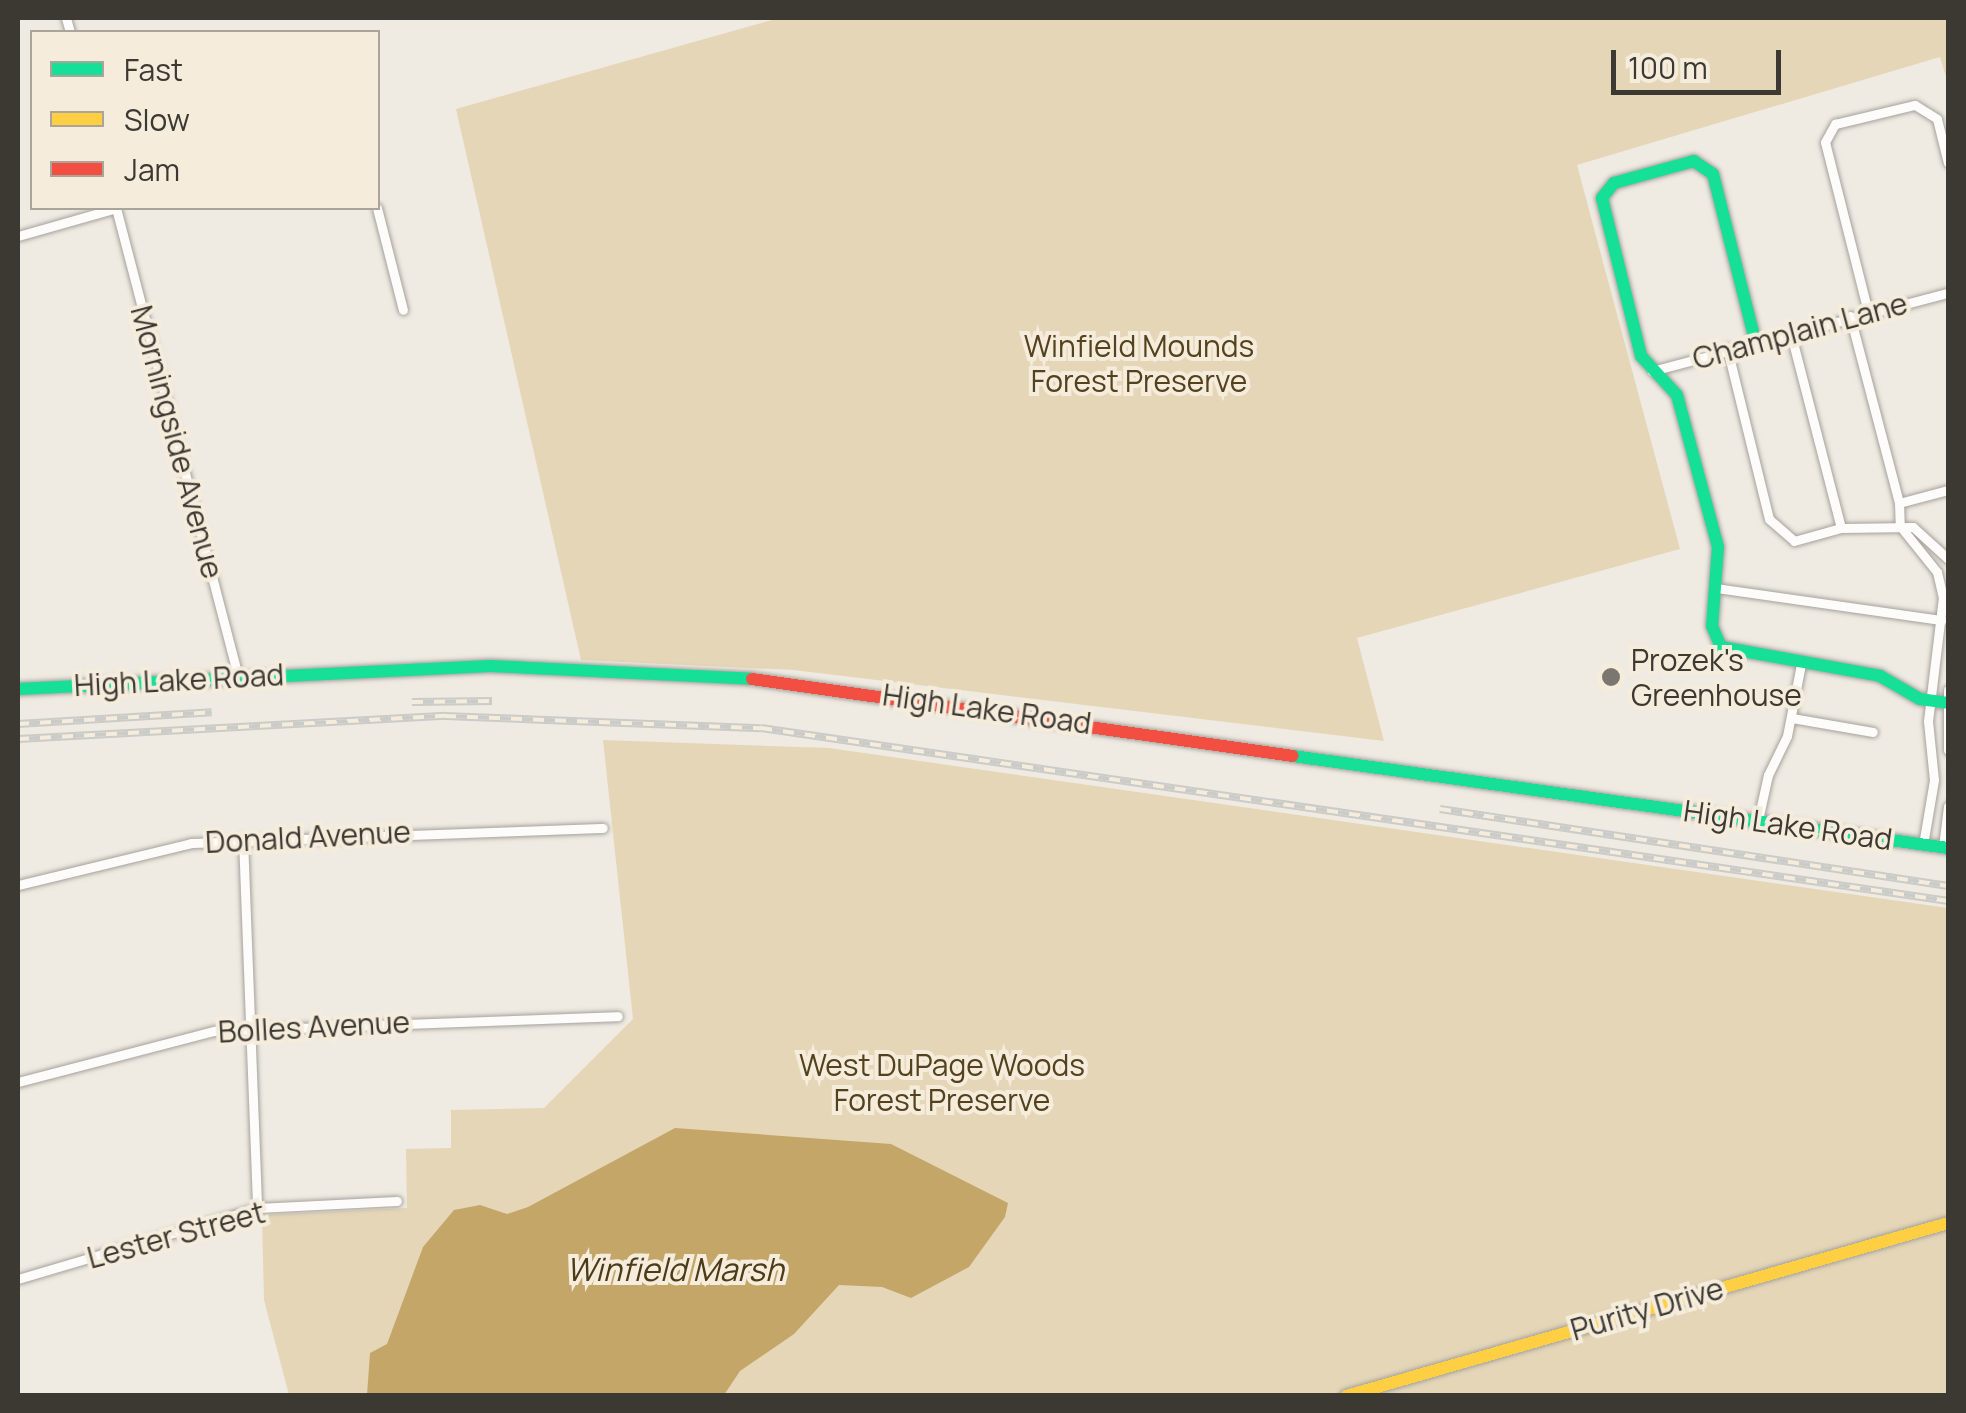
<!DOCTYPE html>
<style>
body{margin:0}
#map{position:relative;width:1966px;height:1413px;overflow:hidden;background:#efebe2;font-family:Manrope,sans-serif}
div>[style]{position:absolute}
.green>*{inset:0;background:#e5d6b8}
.water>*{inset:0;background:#c4a768}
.roads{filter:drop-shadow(0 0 2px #a5a29c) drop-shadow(0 0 2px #a5a29c)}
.street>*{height:9px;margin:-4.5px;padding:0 4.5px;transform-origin:4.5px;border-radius:4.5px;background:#fdfcfb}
.fast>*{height:12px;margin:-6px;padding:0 6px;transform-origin:6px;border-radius:6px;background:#16e098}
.slow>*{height:12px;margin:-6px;padding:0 6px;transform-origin:6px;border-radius:6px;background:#ffcf43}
.jam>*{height:12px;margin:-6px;padding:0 6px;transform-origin:6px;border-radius:6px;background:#f24e42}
.rail>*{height:8px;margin-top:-4px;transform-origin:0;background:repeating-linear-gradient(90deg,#f5ecdc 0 11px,#cbcbc8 0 22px);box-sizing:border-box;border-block:2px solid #cbcbc8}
.dots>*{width:28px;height:28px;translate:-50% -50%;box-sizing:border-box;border:5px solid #f5ecdc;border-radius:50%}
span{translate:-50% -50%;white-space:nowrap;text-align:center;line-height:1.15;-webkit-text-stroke:8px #f5ecdc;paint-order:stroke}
.street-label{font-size:30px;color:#3c3933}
.park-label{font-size:30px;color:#54421e}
.poi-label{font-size:30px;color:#3c3933}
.left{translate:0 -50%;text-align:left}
.water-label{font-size:32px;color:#4c3b17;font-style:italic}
.frame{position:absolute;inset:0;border:20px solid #3c3933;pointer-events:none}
.legend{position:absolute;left:30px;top:30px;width:350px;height:180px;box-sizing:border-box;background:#f5ecdc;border:2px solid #aba498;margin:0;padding:12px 18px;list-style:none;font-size:30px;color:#3c3933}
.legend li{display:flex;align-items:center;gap:20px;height:50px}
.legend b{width:50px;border:2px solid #aba498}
.scale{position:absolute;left:1611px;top:50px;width:170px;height:45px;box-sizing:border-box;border:5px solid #3c3933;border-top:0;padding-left:12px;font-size:30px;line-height:35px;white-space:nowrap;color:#3c3933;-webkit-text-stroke:8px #f5ecdc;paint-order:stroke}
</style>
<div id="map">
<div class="green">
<div style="clip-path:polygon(779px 18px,1948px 18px,1948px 84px,1940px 57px,1577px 165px,1680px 549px,1357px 638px,1384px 741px,793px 670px,581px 660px,456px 109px)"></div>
<div style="clip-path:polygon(603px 740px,829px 748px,1948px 908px,1948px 1395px,289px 1395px,264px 1300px,262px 1215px,407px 1208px,406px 1149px,451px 1148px,451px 1110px,544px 1108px,633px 1019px)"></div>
</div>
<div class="water">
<div style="clip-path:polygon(675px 1128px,891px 1144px,1008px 1203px,1005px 1217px,969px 1267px,911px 1298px,882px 1287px,839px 1285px,794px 1334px,740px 1371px,724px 1395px,367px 1395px,370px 1353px,387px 1344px,423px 1247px,454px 1210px,480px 1205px,507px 1214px,528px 1207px)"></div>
</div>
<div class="roads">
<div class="street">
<div style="left:66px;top:18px;width:15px;rotate:74deg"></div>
<div style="left:116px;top:208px;width:484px;rotate:75.4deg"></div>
<div style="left:377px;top:208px;width:105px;rotate:75.7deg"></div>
<div style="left:18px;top:236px;width:102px;rotate:-15.9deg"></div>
<div style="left:1868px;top:312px;width:175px;rotate:-104.2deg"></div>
<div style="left:1825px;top:142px;width:21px;rotate:-61deg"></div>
<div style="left:1835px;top:124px;width:82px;rotate:-13.4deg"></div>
<div style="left:1915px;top:105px;width:26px;rotate:32deg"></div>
<div style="left:1937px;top:119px;width:45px;rotate:76deg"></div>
<div style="left:1850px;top:316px;width:193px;rotate:75.3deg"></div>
<div style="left:1899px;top:503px;width:23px;rotate:88deg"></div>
<div style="left:1900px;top:526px;width:59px;rotate:51.2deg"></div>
<div style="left:1937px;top:572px;width:26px;rotate:77deg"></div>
<div style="left:1943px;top:597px;width:125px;rotate:96.9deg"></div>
<div style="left:1928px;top:721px;width:59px;rotate:84.2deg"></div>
<div style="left:1934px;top:780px;width:66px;rotate:99.6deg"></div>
<div style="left:1727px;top:348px;width:176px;rotate:76.2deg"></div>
<div style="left:1769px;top:519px;width:33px;rotate:41deg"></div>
<div style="left:1794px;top:541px;width:49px;rotate:-15.5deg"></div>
<div style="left:1841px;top:528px;width:203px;rotate:-104.5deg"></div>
<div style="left:1652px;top:371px;width:306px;rotate:-14.8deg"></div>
<div style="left:1899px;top:503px;width:51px;rotate:-14.9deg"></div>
<div style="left:1841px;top:528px;width:72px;rotate:-0.8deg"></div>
<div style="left:1913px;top:527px;width:47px;rotate:42.4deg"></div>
<div style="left:1716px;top:588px;width:228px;rotate:8.1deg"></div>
<div style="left:1948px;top:690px;width:60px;rotate:90deg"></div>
<div style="left:1792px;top:718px;width:82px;rotate:9.8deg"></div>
<div style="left:1758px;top:820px;width:46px;rotate:-77.5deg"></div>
<div style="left:1768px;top:775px;width:43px;rotate:-64deg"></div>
<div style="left:1787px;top:736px;width:73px;rotate:-79deg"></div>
<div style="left:243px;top:839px;width:369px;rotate:87.8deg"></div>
<div style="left:1943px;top:847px;width:41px;rotate:-83deg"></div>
<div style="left:18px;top:885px;width:178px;rotate:-13.6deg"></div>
<div style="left:191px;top:843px;width:412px;rotate:-2.1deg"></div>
<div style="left:18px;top:1082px;width:203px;rotate:-14.6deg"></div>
<div style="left:214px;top:1031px;width:404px;rotate:-2.1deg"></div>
<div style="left:18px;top:1279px;width:249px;rotate:-16.5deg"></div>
<div style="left:257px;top:1208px;width:140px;rotate:-2.9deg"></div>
</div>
<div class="fast">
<div style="left:1755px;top:340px;width:171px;rotate:-104.2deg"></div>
<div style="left:1713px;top:174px;width:23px;rotate:-146deg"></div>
<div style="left:1694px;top:161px;width:83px;rotate:164.6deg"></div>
<div style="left:1614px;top:183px;width:19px;rotate:129deg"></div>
<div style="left:1602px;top:198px;width:163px;rotate:76.1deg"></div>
<div style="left:1641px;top:356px;width:53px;rotate:47.3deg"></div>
<div style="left:1677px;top:395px;width:157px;rotate:74.9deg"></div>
<div style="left:1718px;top:547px;width:79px;rotate:94.3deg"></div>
<div style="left:1712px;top:626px;width:23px;rotate:67deg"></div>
<div style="left:1721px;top:647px;width:162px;rotate:10.3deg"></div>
<div style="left:1880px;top:676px;width:46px;rotate:29.9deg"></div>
<div style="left:1920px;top:699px;width:28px;rotate:8deg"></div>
<div style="left:18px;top:689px;width:473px;rotate:-2.8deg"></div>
<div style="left:490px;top:666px;width:262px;rotate:2.8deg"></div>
<div style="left:1293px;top:756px;width:661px;rotate:8deg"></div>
</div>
<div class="slow">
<div style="left:1346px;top:1396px;width:626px;rotate:-16.03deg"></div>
</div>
<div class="jam">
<div style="left:752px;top:679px;width:546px;rotate:8.1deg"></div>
</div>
</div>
<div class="rail">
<div style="left:412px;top:702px;width:80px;rotate:-0.7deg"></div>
<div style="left:18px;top:724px;width:194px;rotate:-3.5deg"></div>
<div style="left:18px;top:739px;width:428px;rotate:-3.1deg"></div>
<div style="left:445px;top:716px;width:316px;rotate:2.2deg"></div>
<div style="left:761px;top:728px;width:1200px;rotate:8.29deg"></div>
<div style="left:1440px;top:809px;width:514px;rotate:8.62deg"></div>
</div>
<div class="dots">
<div style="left:1611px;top:677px;background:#7b7770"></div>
</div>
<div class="street-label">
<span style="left:1800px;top:331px;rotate:-15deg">Champlain Lane</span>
<span style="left:177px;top:442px;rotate:75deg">Morningside Avenue</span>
<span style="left:179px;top:680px;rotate:-3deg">High Lake Road</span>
<span style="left:987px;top:709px;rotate:8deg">High Lake Road</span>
<span style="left:1788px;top:825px;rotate:8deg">High Lake Road</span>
<span style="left:308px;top:837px;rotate:-3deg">Donald Avenue</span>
<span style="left:314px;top:1027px;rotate:-3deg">Bolles Avenue</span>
<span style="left:176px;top:1235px;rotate:-15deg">Lester Street</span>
<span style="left:1647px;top:1309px;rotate:-16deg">Purity Drive</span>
</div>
<div class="park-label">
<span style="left:1139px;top:363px">Winfield Mounds<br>Forest Preserve</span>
<span style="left:942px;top:1082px">West DuPage Woods<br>Forest Preserve</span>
</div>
<div class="poi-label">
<span class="left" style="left:1631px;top:677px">Prozek's<br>Greenhouse</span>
</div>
<div class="water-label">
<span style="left:675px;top:1269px">Winfield Marsh</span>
</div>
<div class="frame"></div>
<ul class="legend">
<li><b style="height:12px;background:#16e098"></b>Fast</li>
<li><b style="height:12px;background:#ffcf43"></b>Slow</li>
<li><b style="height:12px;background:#f24e42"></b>Jam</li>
</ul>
<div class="scale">100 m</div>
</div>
